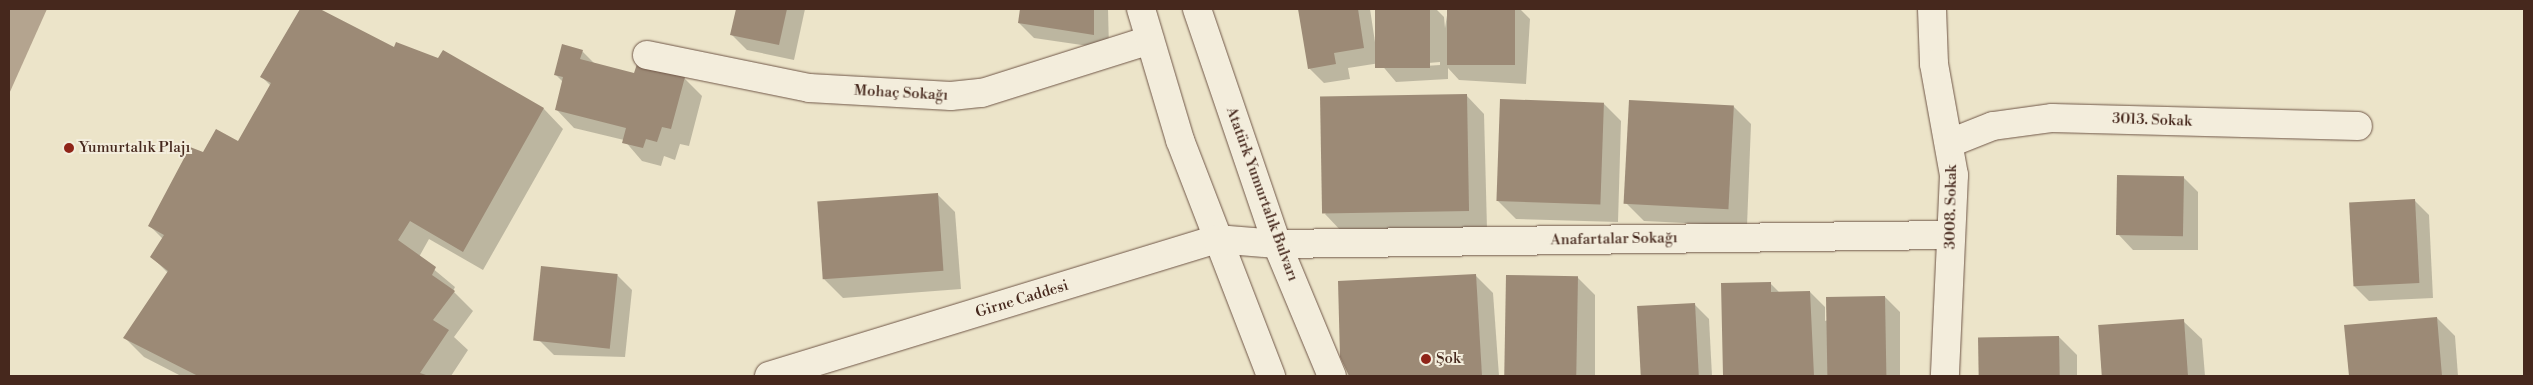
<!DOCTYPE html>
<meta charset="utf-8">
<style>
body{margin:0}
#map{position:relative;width:2533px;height:385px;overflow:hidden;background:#ece4c9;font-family:"Libre Bodoni",serif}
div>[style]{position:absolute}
.water>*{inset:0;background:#b4a48f}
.shadow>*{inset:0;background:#0003}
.building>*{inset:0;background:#9c8a76;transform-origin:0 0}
.roads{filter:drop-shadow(0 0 1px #705748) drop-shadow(0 0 1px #705748)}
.minor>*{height:28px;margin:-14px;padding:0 14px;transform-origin:14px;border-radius:14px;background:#f3eddc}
.tertiary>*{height:28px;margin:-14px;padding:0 14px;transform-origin:14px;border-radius:14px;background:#f3eddc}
.dots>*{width:14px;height:14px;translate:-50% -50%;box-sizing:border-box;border:2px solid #f3eddc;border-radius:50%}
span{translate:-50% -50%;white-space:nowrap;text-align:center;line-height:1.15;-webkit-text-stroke:4px #f3eddc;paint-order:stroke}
.street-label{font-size:15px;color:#46281d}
.poi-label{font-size:15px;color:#46281d}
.left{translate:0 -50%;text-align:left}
.frame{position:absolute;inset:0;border:10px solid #46281d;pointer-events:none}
</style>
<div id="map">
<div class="water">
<div style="clip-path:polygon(9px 9px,47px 9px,9px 94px)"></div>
</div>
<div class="shadow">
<div style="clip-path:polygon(301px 9px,318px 9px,394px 49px,438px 60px,443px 51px,544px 109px,563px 129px,483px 270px,429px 239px,419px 257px,455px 287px,453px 291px,473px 311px,454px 337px,468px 350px,451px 376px,181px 376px,144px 357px,125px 338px,168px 273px,152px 257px,163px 239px,150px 226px,204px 154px,239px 142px,271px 86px,261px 76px)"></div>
<div style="clip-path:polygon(737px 9px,805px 9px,794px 60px,747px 50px,732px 35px)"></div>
<div style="clip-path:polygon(1021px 9px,1108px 9px,1109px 49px,1034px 38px,1019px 23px)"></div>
<div style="clip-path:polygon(evenodd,1299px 9px,1370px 9px,1378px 62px,1377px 9px,1436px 9px,1444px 17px,1445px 28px,1448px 9px,1520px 9px,1530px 19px,1526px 84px,1459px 80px,1448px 68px,1448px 79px,1396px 82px,1380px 63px,1348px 68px,1350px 79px,1324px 83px,1309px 68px,1299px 9px,1440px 62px,1440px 65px,1393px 68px,1393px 66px,1440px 62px)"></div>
<div style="clip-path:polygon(582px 51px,595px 64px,635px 74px,684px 78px,702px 96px,689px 146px,680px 144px,675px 160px,664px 156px,661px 166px,642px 161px,624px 140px,574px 128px,556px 109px,563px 82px,555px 74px)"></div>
<div style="clip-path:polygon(1466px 95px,1484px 114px,1487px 229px,1343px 233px,1325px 214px)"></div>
<div style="clip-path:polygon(1603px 103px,1621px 121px,1618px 222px,1516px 219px,1498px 201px)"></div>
<div style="clip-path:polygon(1733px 106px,1751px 124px,1747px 226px,1644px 221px,1626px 203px)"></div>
<div style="clip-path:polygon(2183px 177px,2198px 192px,2198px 250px,2133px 250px,2118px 234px)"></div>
<div style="clip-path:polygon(937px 194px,955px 212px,961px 289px,843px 298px,824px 279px)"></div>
<div style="clip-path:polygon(2414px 200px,2429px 215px,2433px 298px,2369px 301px,2354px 286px)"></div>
<div style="clip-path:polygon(617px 275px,632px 290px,625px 357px,554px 355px,539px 340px)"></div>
<div style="clip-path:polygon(1475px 275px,1493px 293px,1499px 376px,1351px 376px,1341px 356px)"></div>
<div style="clip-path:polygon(1507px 277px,1577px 277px,1595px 295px,1595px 376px,1506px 376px)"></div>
<div style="clip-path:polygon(1770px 283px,1780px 293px,1810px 292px,1825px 307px,1825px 321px,1885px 297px,1900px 312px,1900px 376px,1725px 376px,1722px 284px)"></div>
<div style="clip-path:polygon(1694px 304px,1709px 319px,1712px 376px,1642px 376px,1638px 308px)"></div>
<div style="clip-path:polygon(2437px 318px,2455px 336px,2458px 376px,2350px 376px,2346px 326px)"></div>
<div style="clip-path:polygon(2183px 321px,2202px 339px,2205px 376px,2103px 376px,2099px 327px)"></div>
<div style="clip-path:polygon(2059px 337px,2077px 355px,2077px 376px,1979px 376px,1979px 338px)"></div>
</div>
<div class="building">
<div style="clip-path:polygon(300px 9px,320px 9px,394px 47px,396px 42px,438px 58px,443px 50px,544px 108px,463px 252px,410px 221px,398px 240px,436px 267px,432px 275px,455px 291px,433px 320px,449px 330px,420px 373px,429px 376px,198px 376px,123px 338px,168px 271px,150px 257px,164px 235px,148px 226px,190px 147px,203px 152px,216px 129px,238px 141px,271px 83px,260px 77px)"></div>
<div style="clip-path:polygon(736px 9px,787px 9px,779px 45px,730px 35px)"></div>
<div style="clip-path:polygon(1020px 9px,1094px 9px,1094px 35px,1018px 23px)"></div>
<div style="clip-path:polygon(1298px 9px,1358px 9px,1364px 48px,1334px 53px,1336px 64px,1308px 69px)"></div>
<div style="left:1375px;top:9px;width:55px;height:59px"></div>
<div style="left:1447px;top:9px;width:68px;height:56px"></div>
<div style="clip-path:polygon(562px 44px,583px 50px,580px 59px,634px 73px,637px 64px,685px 77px,671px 129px,662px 127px,657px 142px,646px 139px,643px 148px,622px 143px,626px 128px,555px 110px,563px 77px,554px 75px)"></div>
<div style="left:1467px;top:94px;width:117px;height:147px;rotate:89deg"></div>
<div style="left:1500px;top:99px;width:104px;height:102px;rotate:2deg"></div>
<div style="left:1629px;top:100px;width:105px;height:104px;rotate:3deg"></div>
<div style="left:2117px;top:175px;width:67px;height:60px;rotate:1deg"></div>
<div style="left:938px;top:193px;width:78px;height:121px;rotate:86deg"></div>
<div style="left:2415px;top:199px;width:84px;height:66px;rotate:87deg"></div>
<div style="left:541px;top:266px;width:77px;height:75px;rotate:6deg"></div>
<div style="clip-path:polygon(1476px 274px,1482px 376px,1349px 376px,1340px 357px,1338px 281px)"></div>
<div style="left:1506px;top:275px;width:72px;height:101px;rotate:1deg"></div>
<div style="clip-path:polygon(1771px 282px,1771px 292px,1810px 291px,1814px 376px,1723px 376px,1721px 283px)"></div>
<div style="left:1885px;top:296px;width:80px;height:59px;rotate:89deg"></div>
<div style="left:1695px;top:303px;width:73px;height:58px;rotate:87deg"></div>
<div style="clip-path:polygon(2437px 317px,2442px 376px,2349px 376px,2344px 325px)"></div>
<div style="left:2184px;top:319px;width:57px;height:86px;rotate:86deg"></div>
<div style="left:2059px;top:336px;width:40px;height:81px;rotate:89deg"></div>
</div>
<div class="roads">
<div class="minor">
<div style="left:1932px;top:9px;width:55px;rotate:87.9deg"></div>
<div style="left:1934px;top:64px;width:113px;rotate:79.8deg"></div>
<div style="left:1954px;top:175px;width:201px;rotate:92.6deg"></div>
<div style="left:647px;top:55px;width:165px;rotate:11.5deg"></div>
<div style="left:809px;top:88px;width:142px;rotate:3.2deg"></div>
<div style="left:951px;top:96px;width:31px;rotate:-6deg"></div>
<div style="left:982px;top:93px;width:176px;rotate:-17.5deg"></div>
<div style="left:1950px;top:143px;width:46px;rotate:-21.6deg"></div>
<div style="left:1993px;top:126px;width:60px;rotate:-7.7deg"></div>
<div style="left:2052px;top:118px;width:306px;rotate:1.5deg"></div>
<div style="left:1277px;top:244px;width:674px;rotate:-0.77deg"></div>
</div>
<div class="tertiary">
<div style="left:1141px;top:9px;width:137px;rotate:73.4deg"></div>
<div style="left:1180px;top:140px;width:253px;rotate:68.9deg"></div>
<div style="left:1197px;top:9px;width:248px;rotate:71.2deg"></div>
<div style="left:1277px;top:244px;width:143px;rotate:67.4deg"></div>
<div style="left:769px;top:376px;width:468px;rotate:-17deg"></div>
<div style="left:1216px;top:239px;width:61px;rotate:4.7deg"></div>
</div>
</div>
<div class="dots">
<div style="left:69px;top:148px;background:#8f2418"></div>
<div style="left:1426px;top:359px;background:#8f2418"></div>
</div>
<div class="street-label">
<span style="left:901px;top:93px;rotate:3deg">Mohaç Sokağı</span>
<span style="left:2152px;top:120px;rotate:2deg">3013. Sokak</span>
<span style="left:1262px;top:194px;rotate:70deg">Atatürk Yumurtalık Bulvarı</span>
<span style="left:1951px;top:207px;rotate:-89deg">3008. Sokak</span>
<span style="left:1614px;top:239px;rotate:-1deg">Anafartalar Sokağı</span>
<span style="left:1022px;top:299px;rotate:-17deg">Girne Caddesi</span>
</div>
<div class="poi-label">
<span class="left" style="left:79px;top:148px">Yumurtalık Plajı</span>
<span class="left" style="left:1436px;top:359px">Şok</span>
</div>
<div class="frame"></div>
</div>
